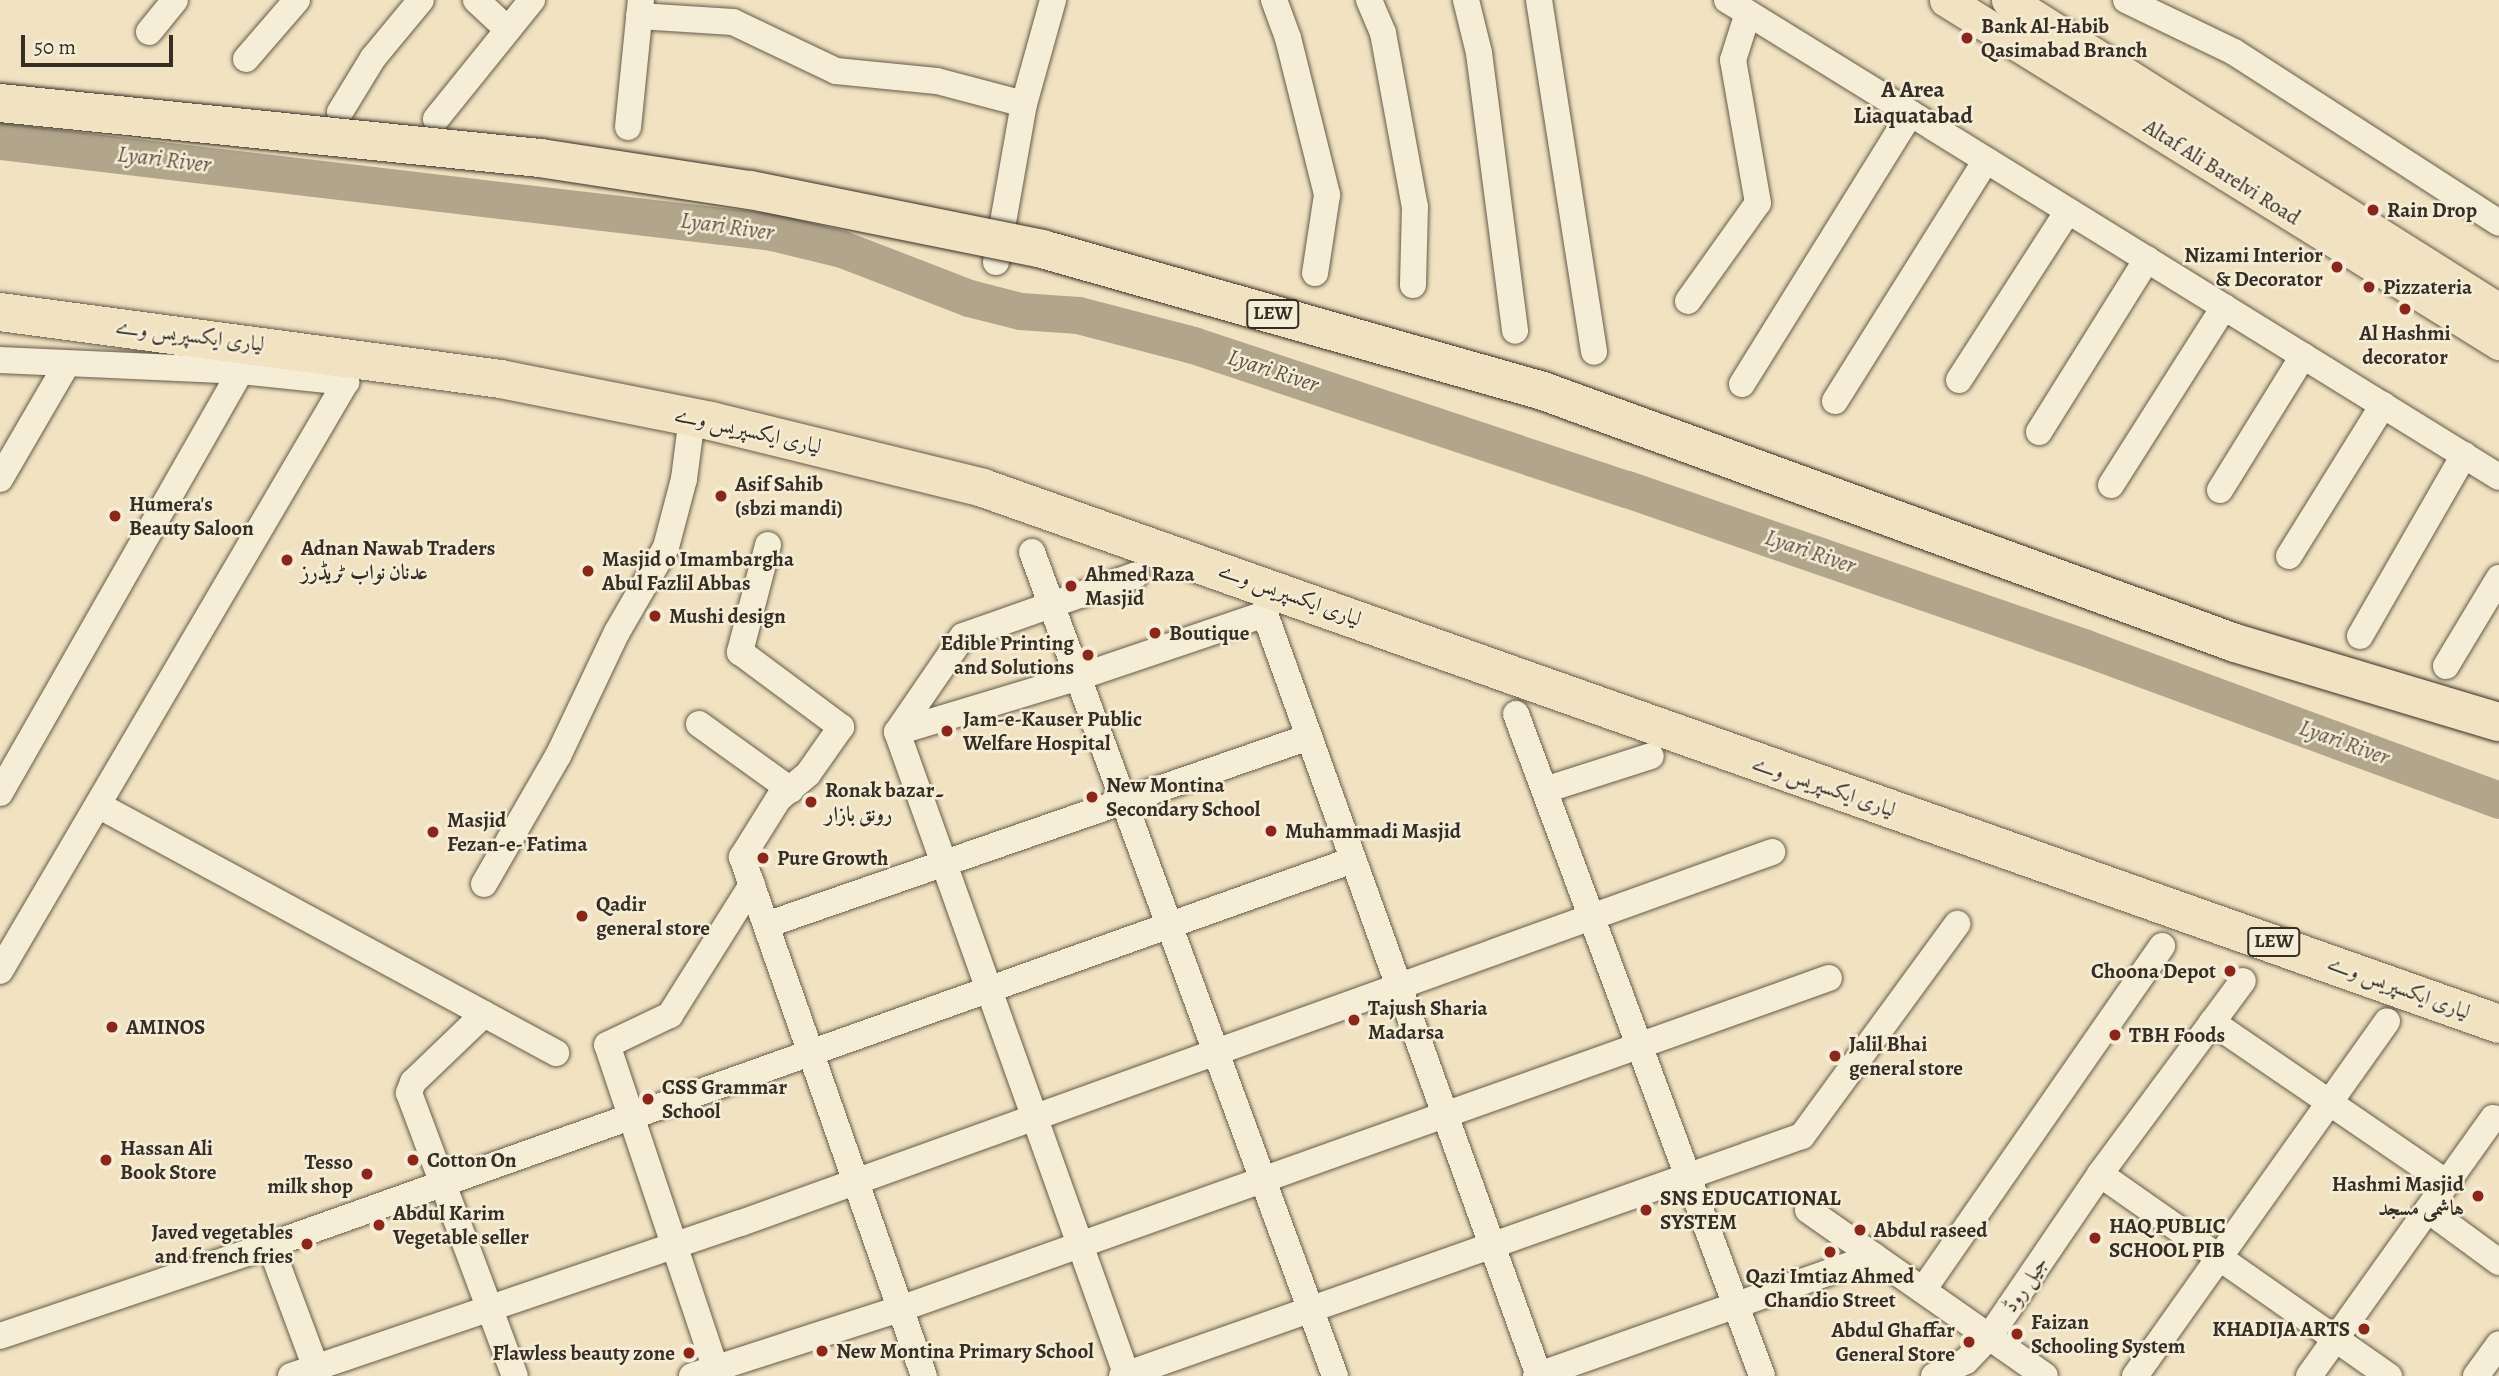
<!DOCTYPE html>
<meta charset="utf-8">
<style>
body{margin:0}
#map{position:relative;width:2499px;height:1376px;overflow:hidden;background:#f1e3c1;font-family:Alegreya,Amiri,serif}
div>[style]{position:absolute}
.river>*{height:37px;margin:-18.5px;padding:0 18.5px;transform-origin:18.5px;border-radius:18.5px;background:#b1a58c}
.roads{filter:drop-shadow(0 0 2px #655b4c) drop-shadow(0 0 2px #655b4c)}
.minor>*{height:26px;margin:-13px;padding:0 13px;transform-origin:13px;border-radius:13px;background:#f6edd7}
.major>*{height:33px;margin:-16.5px;padding:0 16.5px;transform-origin:16.5px;border-radius:16.5px;background:#f1e3c1}
.highway>*{height:38px;margin:-19px;padding:0 19px;transform-origin:19px;border-radius:19px;background:#f1e3c1}
.bridges{filter:drop-shadow(0 0 2px #362e25) drop-shadow(0 0 2px #362e25)}
.highway-bridge>*{height:38px;margin:-19px;padding:0 19px;transform-origin:19px;border-radius:19px;background:#f1e3c1}
.dots>*{width:19px;height:19px;translate:-50% -50%;box-sizing:border-box;border:4px solid #f6edd7;border-radius:50%}
span{translate:-50% -50%;white-space:nowrap;text-align:center;line-height:1.15;-webkit-text-stroke:5px #f6edd7;paint-order:stroke}
.shield-label span{padding:2px 5px;background:#f6edd7;border:2px solid;border-radius:5px;-webkit-text-stroke-width:0}
.shield-label{font-size:19px;color:#362e25;font-weight:700}
.poi-label{font-size:21px;color:#362e25;font-weight:700}
.left{translate:0 -50%;text-align:left}
.right{translate:-100% -50%;text-align:right}
.street-label{font-size:21px;color:#362e25}
.neighbourhood-label{font-size:23px;color:#362e25;font-weight:700}
.water-label{font-size:23px;color:#5b5244;font-style:italic}
.scale{position:absolute;left:21px;top:35px;width:152px;height:32px;box-sizing:border-box;border:4px solid #362e25;border-top:0;padding-left:9px;font-size:21px;line-height:24px;white-space:nowrap;color:#362e25;-webkit-text-stroke:5px #f6edd7;paint-order:stroke}
</style>
<div id="map">
<div class="river">
<div style="left:0;top:141px;width:777px;rotate:6.72deg"></div>
<div style="left:772px;top:232px;width:72px;rotate:13.7deg"></div>
<div style="left:842px;top:249px;width:136px;rotate:21.1deg"></div>
<div style="left:969px;top:298px;width:53px;rotate:14.3deg"></div>
<div style="left:1020px;top:311px;width:58px;rotate:3.9deg"></div>
<div style="left:1078px;top:315px;width:119px;rotate:14.6deg"></div>
<div style="left:1193px;top:345px;width:457px;rotate:18.4deg"></div>
<div style="left:1627px;top:489px;width:486px;rotate:19.1deg"></div>
<div style="left:2086px;top:648px;width:440px;rotate:20.2deg"></div>
</div>
<div class="roads">
<div class="minor">
<div style="left:476px;top:0;width:41px;rotate:43deg"></div>
<div style="left:1274px;top:0;width:40px;rotate:69.8deg"></div>
<div style="left:1288px;top:38px;width:162px;rotate:76deg"></div>
<div style="left:1327px;top:195px;width:79px;rotate:98.7deg"></div>
<div style="left:1369px;top:0;width:36px;rotate:67deg"></div>
<div style="left:1383px;top:33px;width:177px;rotate:79.6deg"></div>
<div style="left:1415px;top:207px;width:78px;rotate:91.5deg"></div>
<div style="left:1466px;top:0;width:55px;rotate:76.2deg"></div>
<div style="left:1479px;top:53px;width:280px;rotate:82.6deg"></div>
<div style="left:1539px;top:0;width:356px;rotate:81.1deg"></div>
<div style="left:1727px;top:0;width:907px;rotate:31.71deg"></div>
<div style="left:2126px;top:0;width:120px;rotate:25.7deg"></div>
<div style="left:2234px;top:52px;width:315px;rotate:32.8deg"></div>
<div style="left:639px;top:16px;width:94px;rotate:3.7deg"></div>
<div style="left:733px;top:22px;width:114px;rotate:25.4deg"></div>
<div style="left:836px;top:71px;width:101px;rotate:5.7deg"></div>
<div style="left:937px;top:81px;width:90px;rotate:14.8deg"></div>
<div style="left:149px;top:32px;width:41px;rotate:-50.9deg"></div>
<div style="left:246px;top:59px;width:78px;rotate:-49.2deg"></div>
<div style="left:340px;top:112px;width:63px;rotate:-58.6deg"></div>
<div style="left:373px;top:58px;width:75px;rotate:-50.4deg"></div>
<div style="left:436px;top:119px;width:153px;rotate:-51.1deg"></div>
<div style="left:628px;top:127px;width:128px;rotate:-84.2deg"></div>
<div style="left:996px;top:262px;width:160px;rotate:-80deg"></div>
<div style="left:1024px;top:104px;width:108px;rotate:-74.4deg"></div>
<div style="left:1688px;top:301px;width:120px;rotate:-54.5deg"></div>
<div style="left:1758px;top:203px;width:145px;rotate:-99.9deg"></div>
<div style="left:1733px;top:60px;width:49px;rotate:-72.3deg"></div>
<div style="left:0;top:360px;width:241px;rotate:2.6deg"></div>
<div style="left:241px;top:371px;width:106px;rotate:6deg"></div>
<div style="left:346px;top:382px;width:683px;rotate:120.43deg"></div>
<div style="left:1959px;top:380px;width:201px;rotate:-57.2deg"></div>
<div style="left:1742px;top:384px;width:319px;rotate:-58.1deg"></div>
<div style="left:1835px;top:401px;width:284px;rotate:-57.9deg"></div>
<div style="left:2039px;top:432px;width:204px;rotate:-58deg"></div>
<div style="left:0;top:479px;width:133px;rotate:-59.8deg"></div>
<div style="left:2111px;top:485px;width:211px;rotate:-57.6deg"></div>
<div style="left:2220px;top:490px;width:158px;rotate:-58.2deg"></div>
<div style="left:768px;top:545px;width:111px;rotate:104.7deg"></div>
<div style="left:740px;top:652px;width:126px;rotate:36.6deg"></div>
<div style="left:841px;top:727px;width:57px;rotate:125.1deg"></div>
<div style="left:808px;top:774px;width:38px;rotate:140deg"></div>
<div style="left:779px;top:798px;width:70px;rotate:122.1deg"></div>
<div style="left:742px;top:857px;width:550px;rotate:70.68deg"></div>
<div style="left:1032px;top:552px;width:878px;rotate:69.81deg"></div>
<div style="left:2289px;top:556px;width:178px;rotate:-58.1deg"></div>
<div style="left:2360px;top:636px;width:209px;rotate:-60.1deg"></div>
<div style="left:2446px;top:666px;width:103px;rotate:-58.9deg"></div>
<div style="left:1516px;top:714px;width:706px;rotate:69.61deg"></div>
<div style="left:699px;top:724px;width:113px;rotate:35.7deg"></div>
<div style="left:897px;top:732px;width:190px;rotate:-16.8deg"></div>
<div style="left:1079px;top:677px;width:196px;rotate:-18.7deg"></div>
<div style="left:1265px;top:614px;width:810px;rotate:70.22deg"></div>
<div style="left:897px;top:732px;width:684px;rotate:70.35deg"></div>
<div style="left:897px;top:732px;width:116px;rotate:-55.5deg"></div>
<div style="left:963px;top:636px;width:183px;rotate:-19.4deg"></div>
<div style="left:1545px;top:790px;width:111px;rotate:-17.8deg"></div>
<div style="left:0;top:793px;width:486px;rotate:-60.3deg"></div>
<div style="left:98px;top:805px;width:521px;rotate:28.43deg"></div>
<div style="left:484px;top:884px;width:148px;rotate:-60deg"></div>
<div style="left:558px;top:756px;width:137px;rotate:-64.6deg"></div>
<div style="left:617px;top:632px;width:98px;rotate:-60deg"></div>
<div style="left:666px;top:547px;width:70px;rotate:-75.2deg"></div>
<div style="left:684px;top:479px;width:63px;rotate:-82.6deg"></div>
<div style="left:766px;top:925px;width:575px;rotate:-19.1deg"></div>
<div style="left:484px;top:1014px;width:98px;rotate:136.2deg"></div>
<div style="left:413px;top:1082px;width:12px;rotate:110deg"></div>
<div style="left:409px;top:1093px;width:302px;rotate:69.5deg"></div>
<div style="left:2212px;top:1022px;width:285px;rotate:34.4deg"></div>
<div style="left:2100px;top:1174px;width:353px;rotate:35deg"></div>
<div style="left:1808px;top:1210px;width:289px;rotate:35deg"></div>
<div style="left:2428px;top:1210px;width:88px;rotate:36.2deg"></div>
<div style="left:270px;top:1245px;width:140px;rotate:69.5deg"></div>
<div style="left:1923px;top:1290px;width:419px;rotate:-55.2deg"></div>
<div style="left:0;top:1336px;width:285px;rotate:-18.6deg"></div>
<div style="left:270px;top:1245px;width:1149px;rotate:-19.57deg"></div>
<div style="left:291px;top:1376px;width:475px;rotate:-18.8deg"></div>
<div style="left:741px;top:1223px;width:1096px;rotate:-19.79deg"></div>
<div style="left:692px;top:1376px;width:219px;rotate:-17.9deg"></div>
<div style="left:900px;top:1309px;width:986px;rotate:-19.61deg"></div>
<div style="left:718px;top:1376px;width:349px;rotate:-108.5deg"></div>
<div style="left:607px;top:1045px;width:70px;rotate:-25.5deg"></div>
<div style="left:670px;top:1015px;width:154px;rotate:-57.8deg"></div>
<div style="left:1122px;top:1376px;width:721px;rotate:-19.44deg"></div>
<div style="left:1802px;top:1136px;width:263px;rotate:-53.8deg"></div>
<div style="left:1536px;top:1376px;width:359px;rotate:-19.5deg"></div>
<div style="left:1934px;top:1376px;width:35px;rotate:-25deg"></div>
<div style="left:1966px;top:1361px;width:33px;rotate:-46deg"></div>
<div style="left:1989px;top:1337px;width:197px;rotate:-55.7deg"></div>
<div style="left:2100px;top:1174px;width:240px;rotate:-53.5deg"></div>
<div style="left:2135px;top:1376px;width:435px;rotate:-54.6deg"></div>
<div style="left:2309px;top:1376px;width:317px;rotate:-54.5deg"></div>
<div style="left:2476px;top:1376px;width:39px;rotate:-54deg"></div>
</div>
<div class="major">
<div style="left:1946px;top:0;width:651px;rotate:31.81deg"></div>
<div style="left:2008px;top:0;width:581px;rotate:32.27deg"></div>
</div>
<div class="highway">
<div style="left:0;top:312px;width:505px;rotate:7.62deg"></div>
<div style="left:501px;top:379px;width:214px;rotate:11.3deg"></div>
<div style="left:711px;top:421px;width:280px;rotate:13.8deg"></div>
<div style="left:983px;top:488px;width:1608px;rotate:19.47deg"></div>
</div>
</div>
<div class="bridges">
<div class="highway-bridge">
<div style="left:0;top:103px;width:543px;rotate:5.82deg"></div>
<div style="left:540px;top:158px;width:212px;rotate:8.7deg"></div>
<div style="left:750px;top:190px;width:298px;rotate:11.4deg"></div>
<div style="left:1042px;top:249px;width:521px;rotate:15.82deg"></div>
<div style="left:1543px;top:391px;width:736px;rotate:20.01deg"></div>
<div style="left:2235px;top:643px;width:276px;rotate:16.7deg"></div>
</div>
</div>
<div class="dots">
<div style="left:1967px;top:38px;background:#8f2418"></div>
<div style="left:2373px;top:210px;background:#8f2418"></div>
<div style="left:2337px;top:267px;background:#8f2418"></div>
<div style="left:2369px;top:287px;background:#8f2418"></div>
<div style="left:2405px;top:309px;background:#8f2418"></div>
<div style="left:721px;top:496px;background:#8f2418"></div>
<div style="left:115px;top:516px;background:#8f2418"></div>
<div style="left:287px;top:560px;background:#8f2418"></div>
<div style="left:588px;top:571px;background:#8f2418"></div>
<div style="left:1071px;top:586px;background:#8f2418"></div>
<div style="left:655px;top:616px;background:#8f2418"></div>
<div style="left:1155px;top:633px;background:#8f2418"></div>
<div style="left:1088px;top:655px;background:#8f2418"></div>
<div style="left:947px;top:731px;background:#8f2418"></div>
<div style="left:1092px;top:797px;background:#8f2418"></div>
<div style="left:811px;top:802px;background:#8f2418"></div>
<div style="left:1271px;top:831px;background:#8f2418"></div>
<div style="left:433px;top:832px;background:#8f2418"></div>
<div style="left:763px;top:858px;background:#8f2418"></div>
<div style="left:582px;top:916px;background:#8f2418"></div>
<div style="left:2230px;top:971px;background:#8f2418"></div>
<div style="left:1354px;top:1020px;background:#8f2418"></div>
<div style="left:112px;top:1027px;background:#8f2418"></div>
<div style="left:2115px;top:1035px;background:#8f2418"></div>
<div style="left:1835px;top:1056px;background:#8f2418"></div>
<div style="left:648px;top:1099px;background:#8f2418"></div>
<div style="left:106px;top:1160px;background:#8f2418"></div>
<div style="left:413px;top:1160px;background:#8f2418"></div>
<div style="left:367px;top:1174px;background:#8f2418"></div>
<div style="left:2478px;top:1196px;background:#8f2418"></div>
<div style="left:1646px;top:1210px;background:#8f2418"></div>
<div style="left:379px;top:1225px;background:#8f2418"></div>
<div style="left:1860px;top:1230px;background:#8f2418"></div>
<div style="left:2095px;top:1238px;background:#8f2418"></div>
<div style="left:307px;top:1244px;background:#8f2418"></div>
<div style="left:1830px;top:1252px;background:#8f2418"></div>
<div style="left:2364px;top:1329px;background:#8f2418"></div>
<div style="left:2017px;top:1334px;background:#8f2418"></div>
<div style="left:1969px;top:1342px;background:#8f2418"></div>
<div style="left:822px;top:1351px;background:#8f2418"></div>
<div style="left:689px;top:1353px;background:#8f2418"></div>
</div>
<div class="shield-label">
<span style="left:1273px;top:314px">LEW</span>
<span style="left:2274px;top:942px">LEW</span>
</div>
<div class="poi-label">
<span class="left" style="left:1981px;top:38px">Bank Al-Habib<br>Qasimabad Branch</span>
<span class="left" style="left:2387px;top:210px">Rain Drop</span>
<span class="right" style="left:2323px;top:267px">Nizami Interior<br>&amp; Decorator</span>
<span class="left" style="left:2383px;top:287px">Pizzateria</span>
<span style="left:2405px;top:345px">Al Hashmi<br>decorator</span>
<span class="left" style="left:735px;top:496px">Asif Sahib<br>(sbzi mandi)</span>
<span class="left" style="left:129px;top:516px">Humera's<br>Beauty Saloon</span>
<span class="left" style="left:301px;top:560px">Adnan Nawab Traders<br>عدنان نواب ٹریڈرز</span>
<span class="left" style="left:602px;top:571px">Masjid o Imambargha<br>Abul Fazlil Abbas</span>
<span class="left" style="left:1085px;top:586px">Ahmed Raza<br>Masjid</span>
<span class="left" style="left:669px;top:616px">Mushi design</span>
<span class="left" style="left:1169px;top:633px">Boutique</span>
<span class="right" style="left:1074px;top:655px">Edible Printing<br>and Solutions</span>
<span class="left" style="left:963px;top:731px">Jam-e-Kauser Public<br>Welfare Hospital</span>
<span class="left" style="left:1106px;top:797px">New Montina<br>Secondary School</span>
<span class="left" style="left:825px;top:802px">Ronak bazar۔<br>رونق بازار</span>
<span class="left" style="left:447px;top:832px">Masjid<br>Fezan-e- Fatima</span>
<span class="left" style="left:1285px;top:831px">Muhammadi Masjid</span>
<span class="left" style="left:777px;top:858px">Pure Growth</span>
<span class="left" style="left:596px;top:916px">Qadir<br>general store</span>
<span class="right" style="left:2216px;top:971px">Choona Depot</span>
<span class="left" style="left:1368px;top:1020px">Tajush Sharia<br>Madarsa</span>
<span class="left" style="left:126px;top:1027px">AMINOS</span>
<span class="left" style="left:2129px;top:1035px">TBH Foods</span>
<span class="left" style="left:1849px;top:1056px">Jalil Bhai<br>general store</span>
<span class="left" style="left:662px;top:1099px">CSS Grammar<br>School</span>
<span class="left" style="left:120px;top:1160px">Hassan Ali<br>Book Store</span>
<span class="left" style="left:427px;top:1160px">Cotton On</span>
<span class="right" style="left:353px;top:1174px">Tesso<br>milk shop</span>
<span class="right" style="left:2464px;top:1196px">Hashmi Masjid<br>ہاشمی مسجد</span>
<span class="left" style="left:1660px;top:1210px">SNS EDUCATIONAL<br>SYSTEM</span>
<span class="left" style="left:393px;top:1225px">Abdul Karim<br>Vegetable seller</span>
<span class="left" style="left:2109px;top:1238px">HAQ PUBLIC<br>SCHOOL PIB</span>
<span class="left" style="left:1874px;top:1230px">Abdul raseed</span>
<span class="right" style="left:293px;top:1244px">Javed vegetables<br>and french fries</span>
<span style="left:1830px;top:1288px">Qazi Imtiaz Ahmed<br>Chandio Street</span>
<span class="left" style="left:2031px;top:1334px">Faizan<br>Schooling System</span>
<span class="right" style="left:2350px;top:1329px">KHADIJA ARTS</span>
<span class="right" style="left:1955px;top:1342px">Abdul Ghaffar<br>General Store</span>
<span class="left" style="left:836px;top:1351px">New Montina Primary School</span>
<span class="right" style="left:675px;top:1353px">Flawless beauty zone</span>
</div>
<div class="street-label">
<span style="left:2222px;top:172px;rotate:32deg">Altaf Ali Barelvi Road</span>
<span style="left:190px;top:335px;rotate:7deg">لیاری ایکسپریس وے</span>
<span style="left:748px;top:430px;rotate:13deg">لیاری ایکسپریس وے</span>
<span style="left:1290px;top:594px;rotate:20deg">لیاری ایکسپریس وے</span>
<span style="left:1824px;top:786px;rotate:19deg">لیاری ایکسپریس وے</span>
<span style="left:2399px;top:987px;rotate:20deg">لیاری ایکسپریس وے</span>
<span style="left:2025px;top:1284px;rotate:-56deg">جیل روڈ</span>
</div>
<div class="neighbourhood-label">
<span style="left:1913px;top:103px">A Area<br>Liaquatabad</span>
</div>
<div class="water-label">
<span style="left:164px;top:160px;rotate:7deg">Lyari River</span>
<span style="left:727px;top:227px;rotate:8deg">Lyari River</span>
<span style="left:1273px;top:371px;rotate:18deg">Lyari River</span>
<span style="left:1810px;top:552px;rotate:19deg">Lyari River</span>
<span style="left:2344px;top:743px;rotate:20deg">Lyari River</span>
</div>
<div class="scale">50 m</div>
</div>
